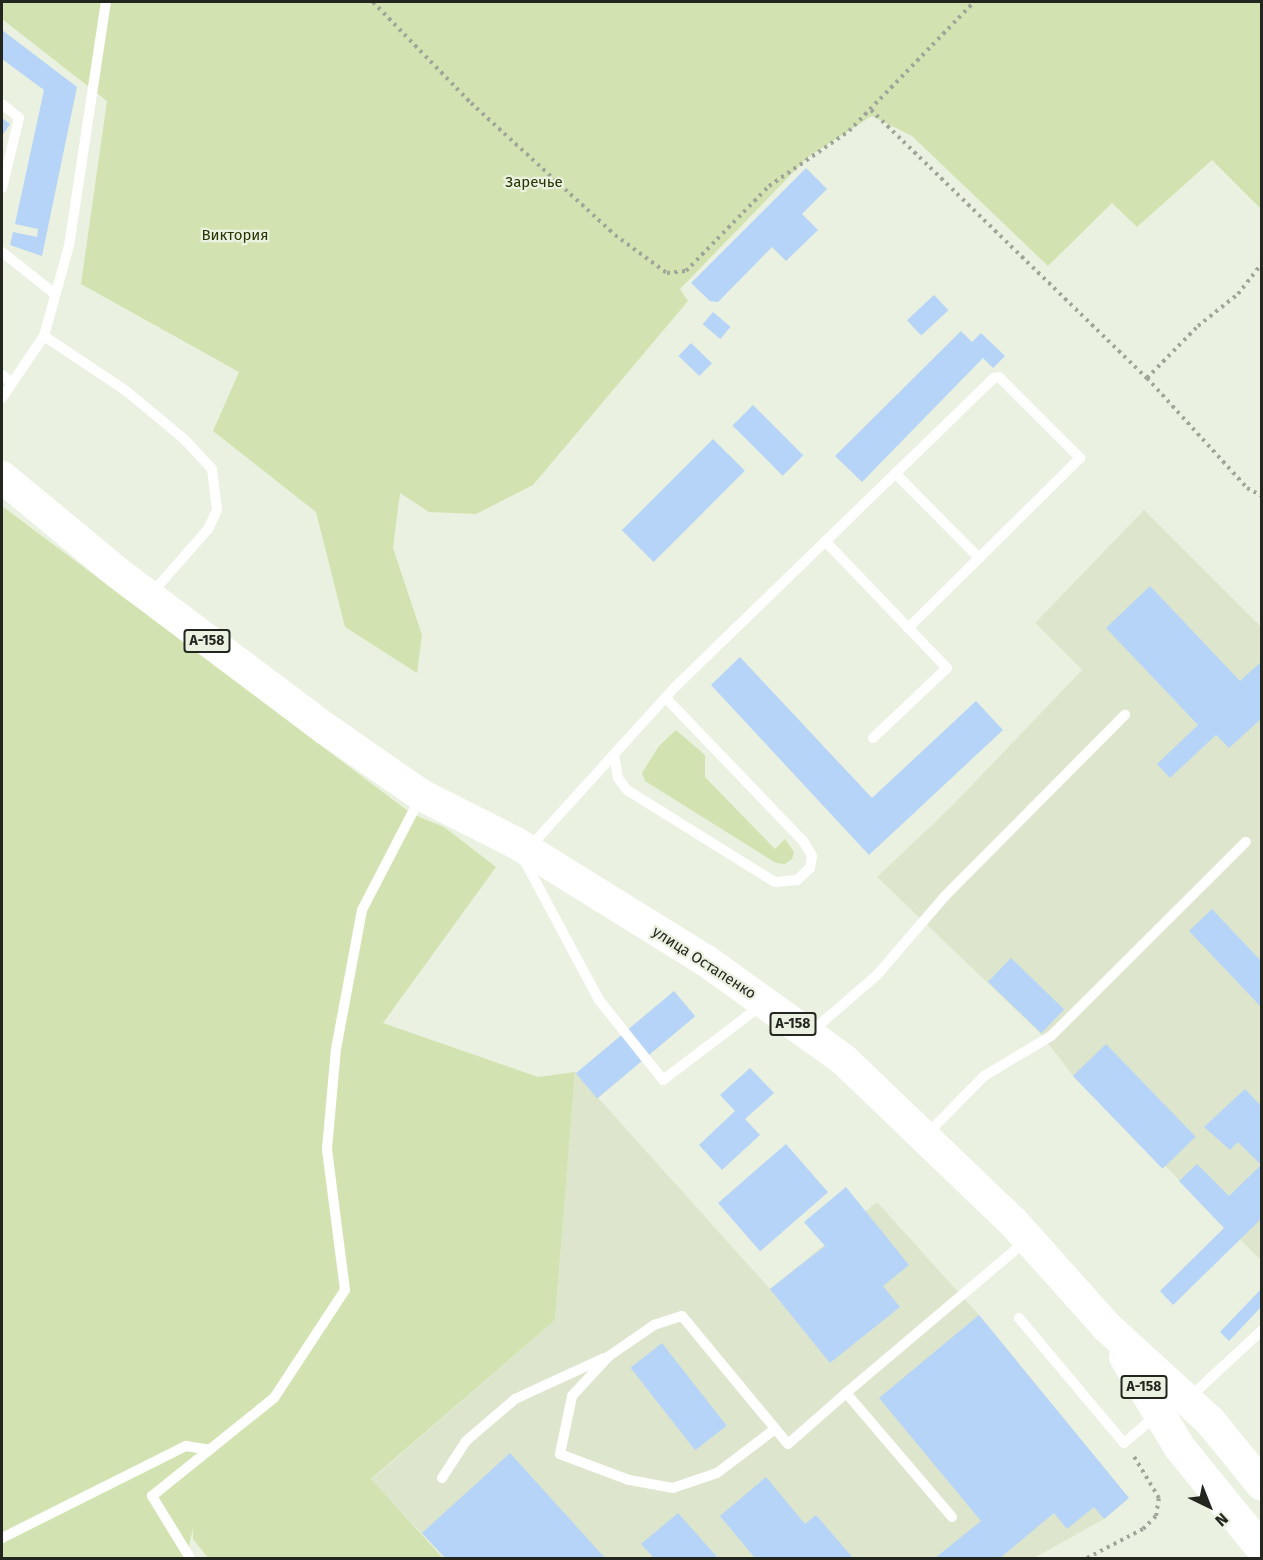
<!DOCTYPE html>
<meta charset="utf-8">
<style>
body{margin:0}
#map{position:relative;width:1263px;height:1560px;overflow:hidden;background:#eaf1e0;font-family:"Fira Sans",sans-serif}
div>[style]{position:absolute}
.built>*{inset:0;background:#dde6cd}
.green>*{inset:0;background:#d2e3b1}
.building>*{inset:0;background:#b5d4f8;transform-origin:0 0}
.path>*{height:4px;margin-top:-2px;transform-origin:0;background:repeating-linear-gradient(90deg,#a0a699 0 3px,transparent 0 7.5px)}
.lane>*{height:10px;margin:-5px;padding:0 5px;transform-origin:5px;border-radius:5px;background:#fff}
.primary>*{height:32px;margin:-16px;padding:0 16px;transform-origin:16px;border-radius:16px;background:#fff}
span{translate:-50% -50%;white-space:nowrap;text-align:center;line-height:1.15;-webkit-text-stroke:4.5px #eaf1e0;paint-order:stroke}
.shield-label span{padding:2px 4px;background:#eaf1e0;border:2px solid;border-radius:4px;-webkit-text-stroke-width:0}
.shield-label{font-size:14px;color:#23261f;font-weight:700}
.park-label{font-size:15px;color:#273500}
.street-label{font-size:15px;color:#23261f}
.frame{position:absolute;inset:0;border:3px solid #23261f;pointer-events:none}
.north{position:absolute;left:1179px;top:1476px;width:60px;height:60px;-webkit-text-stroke:4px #eaf1e0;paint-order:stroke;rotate:137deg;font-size:16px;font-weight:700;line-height:24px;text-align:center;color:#23261f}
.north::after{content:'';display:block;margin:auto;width:21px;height:27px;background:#23261f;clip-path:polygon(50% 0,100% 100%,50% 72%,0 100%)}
</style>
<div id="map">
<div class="built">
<div style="clip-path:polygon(1144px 510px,1261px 627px,1261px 1260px,1074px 1077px,1040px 1033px,877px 877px,950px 808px,1082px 670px,1035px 623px)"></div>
<div style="clip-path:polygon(575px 1072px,770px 1289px,877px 1202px,979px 1315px,1129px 1498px,1104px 1519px,1034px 1558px,445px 1558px,371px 1480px,555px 1320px)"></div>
</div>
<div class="green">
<div style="clip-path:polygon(2px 2px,1261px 2px,1261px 209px,1212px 160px,1137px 227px,1112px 203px,1048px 266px,912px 136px,872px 116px,808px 157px,680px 289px,688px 301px,533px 485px,476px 514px,429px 512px,400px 493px,393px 548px,422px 635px,417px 673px,345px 627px,316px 512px,213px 431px,239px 372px,81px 284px,107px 101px,2px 19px)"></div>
<div style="clip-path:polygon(2px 506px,412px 814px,444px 827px,496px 867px,383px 1023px,538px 1077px,575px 1072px,555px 1320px,371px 1479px,443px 1558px,208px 1558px,193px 1539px,193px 1528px,186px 1558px,2px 1558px)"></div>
<div style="clip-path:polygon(676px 730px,705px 755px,705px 777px,775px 849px,785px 839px,794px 852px,792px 859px,785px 864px,776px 863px,645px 781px,642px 773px,659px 746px)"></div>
</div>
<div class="building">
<div style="clip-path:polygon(2px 30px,77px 87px,42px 256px,10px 245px,13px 232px,37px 237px,38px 229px,15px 224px,44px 90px,2px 59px)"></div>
<div style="clip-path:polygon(2px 118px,10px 124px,2px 136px)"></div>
<div style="clip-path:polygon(806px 168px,827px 189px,802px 214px,818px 230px,786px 261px,772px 247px,718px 302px,710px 301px,691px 283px)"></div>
<div style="left:934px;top:295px;width:21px;height:37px;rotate:47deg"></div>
<div style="left:713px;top:312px;width:23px;height:16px;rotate:40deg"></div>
<div style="clip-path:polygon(961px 331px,972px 342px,981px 333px,1005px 356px,993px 368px,983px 358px,862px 482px,835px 456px)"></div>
<div style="left:691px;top:343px;width:29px;height:18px;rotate:44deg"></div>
<div style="left:753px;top:405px;width:71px;height:29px;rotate:45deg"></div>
<div style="left:713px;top:439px;width:45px;height:129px;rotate:45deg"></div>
<div style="clip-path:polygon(1150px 586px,1240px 681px,1262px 661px,1262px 718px,1229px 748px,1216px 735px,1170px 778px,1157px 764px,1198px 725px,1106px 628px)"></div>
<div style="clip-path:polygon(740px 657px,872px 798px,976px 701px,1003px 730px,869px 855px,711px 685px)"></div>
<div style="clip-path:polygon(1212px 909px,1262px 962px,1262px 1008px,1189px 931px)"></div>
<div style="left:1011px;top:958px;width:74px;height:33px;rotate:44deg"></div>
<div style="left:674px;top:991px;width:33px;height:128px;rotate:50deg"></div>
<div style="left:1106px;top:1044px;width:129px;height:46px;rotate:46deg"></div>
<div style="clip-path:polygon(750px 1068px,774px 1093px,745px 1119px,760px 1135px,722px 1170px,699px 1145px,735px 1111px,720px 1095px)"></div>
<div style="clip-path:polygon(1245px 1089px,1262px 1107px,1262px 1218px,1173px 1305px,1160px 1291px,1224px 1228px,1179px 1181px,1197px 1164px,1229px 1196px,1261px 1165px,1238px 1142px,1230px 1150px,1204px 1127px)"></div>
<div style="left:786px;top:1144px;width:64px;height:90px;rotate:49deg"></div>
<div style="clip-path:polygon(846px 1187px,909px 1265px,883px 1286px,900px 1307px,830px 1363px,770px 1289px,825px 1246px,804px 1222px)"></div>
<div style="clip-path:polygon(1262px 1288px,1262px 1306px,1229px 1341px,1220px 1332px)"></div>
<div style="clip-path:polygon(979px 1315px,1129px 1498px,1104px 1519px,1094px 1507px,1067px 1529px,1054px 1513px,1000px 1558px,935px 1558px,981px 1521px,879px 1398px)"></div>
<div style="left:662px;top:1343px;width:105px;height:40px;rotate:52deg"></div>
<div style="clip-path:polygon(510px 1453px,605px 1558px,445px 1558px,422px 1533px)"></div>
<div style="clip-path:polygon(766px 1477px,805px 1524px,816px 1515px,853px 1558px,755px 1558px,720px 1516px)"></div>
<div style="clip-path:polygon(678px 1513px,718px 1558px,654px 1558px,641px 1544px)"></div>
</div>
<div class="path">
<div style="left:373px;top:2px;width:141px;rotate:45.9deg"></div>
<div style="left:471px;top:103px;width:195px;rotate:42.5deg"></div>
<div style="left:615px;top:235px;width:64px;rotate:36.2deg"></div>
<div style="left:667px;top:273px;width:19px;rotate:-6deg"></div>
<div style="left:686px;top:271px;width:119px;rotate:-45.7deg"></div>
<div style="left:769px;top:186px;width:97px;rotate:-34.5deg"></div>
<div style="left:849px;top:131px;width:180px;rotate:-45.9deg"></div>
<div style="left:871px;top:110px;width:385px;rotate:44.2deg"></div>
<div style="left:1147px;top:378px;width:149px;rotate:47.7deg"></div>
<div style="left:1247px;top:488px;width:17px;rotate:28deg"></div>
<div style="left:1147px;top:378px;width:73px;rotate:-45.6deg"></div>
<div style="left:1198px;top:326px;width:51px;rotate:-38.7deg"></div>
<div style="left:1238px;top:294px;width:39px;rotate:-52deg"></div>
<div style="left:1087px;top:1558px;width:63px;rotate:-27.4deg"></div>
<div style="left:1143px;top:1529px;width:18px;rotate:-45deg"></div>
<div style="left:1156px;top:1516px;width:18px;rotate:-81deg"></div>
<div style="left:1159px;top:1498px;width:52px;rotate:-121deg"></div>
</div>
<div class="lane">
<div style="left:2px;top:104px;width:22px;rotate:39deg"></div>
<div style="left:19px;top:118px;width:72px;rotate:103.7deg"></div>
<div style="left:2px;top:252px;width:68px;rotate:38.4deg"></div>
<div style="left:44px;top:336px;width:97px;rotate:33.7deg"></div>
<div style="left:125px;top:390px;width:75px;rotate:39.6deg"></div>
<div style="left:183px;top:438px;width:42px;rotate:46.9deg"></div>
<div style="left:212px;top:469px;width:41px;rotate:83deg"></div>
<div style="left:217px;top:510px;width:21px;rotate:115deg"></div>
<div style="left:208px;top:529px;width:86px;rotate:131.2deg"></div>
<div style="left:2px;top:375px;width:13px;rotate:39deg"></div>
<div style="left:2px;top:398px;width:75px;rotate:-55.9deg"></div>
<div style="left:44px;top:336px;width:93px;rotate:-74.5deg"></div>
<div style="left:69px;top:246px;width:247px;rotate:-81.4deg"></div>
<div style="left:895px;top:473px;width:120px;rotate:45.3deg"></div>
<div style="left:825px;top:541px;width:176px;rotate:46.2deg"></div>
<div style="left:947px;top:668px;width:102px;rotate:136.6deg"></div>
<div style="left:614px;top:755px;width:23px;rotate:80deg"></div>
<div style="left:618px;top:778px;width:15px;rotate:53deg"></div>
<div style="left:627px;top:790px;width:174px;rotate:31.9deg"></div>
<div style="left:775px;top:882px;width:22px;rotate:-5deg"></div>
<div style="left:797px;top:880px;width:18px;rotate:-43deg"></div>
<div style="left:810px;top:868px;width:12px;rotate:-81deg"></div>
<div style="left:812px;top:856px;width:16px;rotate:-120deg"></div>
<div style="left:804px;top:842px;width:199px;rotate:-133.8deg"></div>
<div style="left:529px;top:848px;width:217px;rotate:-47.8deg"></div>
<div style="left:675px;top:687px;width:444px;rotate:-44.1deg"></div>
<div style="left:994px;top:378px;width:5px;rotate:-11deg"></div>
<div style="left:999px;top:377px;width:115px;rotate:45deg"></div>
<div style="left:1080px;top:458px;width:242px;rotate:135.3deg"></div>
<div style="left:524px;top:860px;width:159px;rotate:61.8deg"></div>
<div style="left:599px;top:1000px;width:102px;rotate:51.3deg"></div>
<div style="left:663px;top:1080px;width:126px;rotate:-37.2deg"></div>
<div style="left:811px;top:1032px;width:87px;rotate:-40.8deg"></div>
<div style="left:877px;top:975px;width:103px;rotate:-49.3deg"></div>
<div style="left:944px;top:897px;width:257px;rotate:-45.2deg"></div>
<div style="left:927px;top:1134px;width:81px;rotate:-45.5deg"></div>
<div style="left:984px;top:1076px;width:78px;rotate:-30.8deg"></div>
<div style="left:1051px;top:1036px;width:275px;rotate:-44.9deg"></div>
<div style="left:1019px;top:1318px;width:163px;rotate:50deg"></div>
<div style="left:1124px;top:1443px;width:45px;rotate:-40.5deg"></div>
<div style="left:1190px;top:1397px;width:98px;rotate:-42.9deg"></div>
<div style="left:775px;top:1429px;width:73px;rotate:142.8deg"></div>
<div style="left:717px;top:1473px;width:46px;rotate:161.2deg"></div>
<div style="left:673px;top:1488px;width:45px;rotate:-169.7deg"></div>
<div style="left:629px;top:1480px;width:74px;rotate:-159.4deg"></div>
<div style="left:560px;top:1454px;width:59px;rotate:-78.3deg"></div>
<div style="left:572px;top:1396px;width:54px;rotate:-47.2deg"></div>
<div style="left:609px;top:1356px;width:55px;rotate:-34.6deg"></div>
<div style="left:654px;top:1325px;width:29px;rotate:-18deg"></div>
<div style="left:682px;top:1316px;width:166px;rotate:50.4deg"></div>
<div style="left:788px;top:1444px;width:77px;rotate:-41.3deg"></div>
<div style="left:442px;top:1478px;width:44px;rotate:-57deg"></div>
<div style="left:466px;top:1441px;width:65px;rotate:-40.6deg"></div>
<div style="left:515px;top:1399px;width:98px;rotate:-24.7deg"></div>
<div style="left:952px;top:1517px;width:163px;rotate:-130.5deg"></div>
<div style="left:846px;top:1393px;width:236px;rotate:-40.2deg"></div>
<div style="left:2px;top:1538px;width:206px;rotate:-26.6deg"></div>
<div style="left:186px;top:1446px;width:24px;rotate:9deg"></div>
<div style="left:190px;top:1558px;width:73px;rotate:-121.5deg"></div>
<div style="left:152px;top:1496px;width:156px;rotate:-38.8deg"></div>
<div style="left:274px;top:1398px;width:129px;rotate:-56.7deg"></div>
<div style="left:345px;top:1290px;width:142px;rotate:-97.3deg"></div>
<div style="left:327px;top:1149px;width:100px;rotate:-84.9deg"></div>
<div style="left:336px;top:1049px;width:141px;rotate:-79.4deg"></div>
<div style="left:362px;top:910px;width:126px;rotate:-62.6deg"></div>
</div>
<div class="primary">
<div style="left:2px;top:477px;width:151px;rotate:39.6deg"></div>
<div style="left:118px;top:573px;width:260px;rotate:36.9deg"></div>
<div style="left:326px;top:729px;width:116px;rotate:34.8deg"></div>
<div style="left:421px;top:795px;width:106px;rotate:26.8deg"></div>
<div style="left:516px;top:843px;width:222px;rotate:31.8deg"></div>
<div style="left:705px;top:960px;width:171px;rotate:35.7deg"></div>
<div style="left:844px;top:1060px;width:236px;rotate:43.8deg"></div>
<div style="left:1014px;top:1223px;width:140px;rotate:48.2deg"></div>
<div style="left:1107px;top:1327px;width:139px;rotate:42.4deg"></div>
<div style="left:1210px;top:1421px;width:82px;rotate:50.9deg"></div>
<div style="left:1125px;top:1357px;width:106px;rotate:58.9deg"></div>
<div style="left:1180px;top:1448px;width:130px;rotate:50.9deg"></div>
</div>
<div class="shield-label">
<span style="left:207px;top:641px">А-158</span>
<span style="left:793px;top:1024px">А-158</span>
<span style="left:1144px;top:1387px">А-158</span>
</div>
<div class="park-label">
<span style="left:534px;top:183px">Заречье</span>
<span style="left:235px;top:236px">Виктория</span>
</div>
<div class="street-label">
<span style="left:704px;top:963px;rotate:33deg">улица Остапенко</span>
</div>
<div class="frame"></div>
<div class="north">N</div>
</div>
